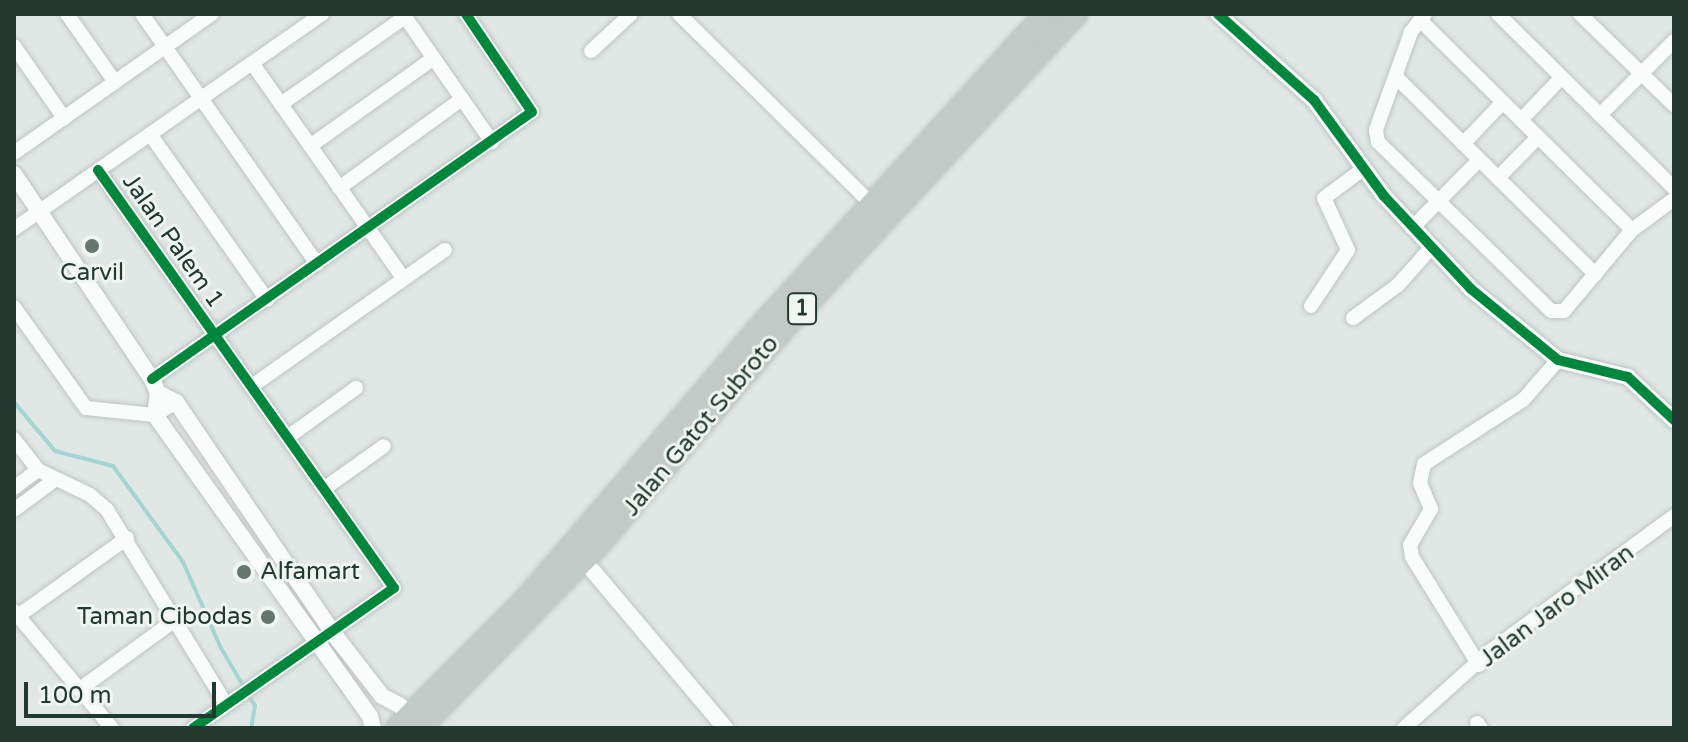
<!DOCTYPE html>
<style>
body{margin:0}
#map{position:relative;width:1688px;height:742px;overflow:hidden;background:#e1e7e4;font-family:"Varela Round",sans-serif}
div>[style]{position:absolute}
.stream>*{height:4px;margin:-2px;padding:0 2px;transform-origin:2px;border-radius:2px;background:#a3d5d2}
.roads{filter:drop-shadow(0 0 2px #bec4c1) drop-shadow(0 0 2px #bec4c1)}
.minor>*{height:14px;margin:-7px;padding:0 7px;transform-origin:7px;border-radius:7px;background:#fafbfb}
.tertiary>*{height:16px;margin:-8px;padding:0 8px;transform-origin:8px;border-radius:8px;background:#fafbfb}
.trunk>*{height:22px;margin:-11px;padding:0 11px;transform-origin:11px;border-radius:11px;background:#c2cac7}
.cycleway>*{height:10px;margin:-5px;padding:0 5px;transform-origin:5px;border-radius:5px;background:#00873e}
.dots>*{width:22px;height:22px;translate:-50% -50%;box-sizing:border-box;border:4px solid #eff6f1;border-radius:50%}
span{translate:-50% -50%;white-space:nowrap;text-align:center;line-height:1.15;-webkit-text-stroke:6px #eff6f1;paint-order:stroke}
.shield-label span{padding:2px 6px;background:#eff6f1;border:2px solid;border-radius:6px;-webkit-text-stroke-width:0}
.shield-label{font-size:22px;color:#21392e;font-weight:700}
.street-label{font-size:24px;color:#21392e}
.poi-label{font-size:24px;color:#21392e}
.left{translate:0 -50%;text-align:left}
.right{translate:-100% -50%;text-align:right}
.frame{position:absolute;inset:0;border:16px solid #21392e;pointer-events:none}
.scale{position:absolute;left:24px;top:682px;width:192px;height:36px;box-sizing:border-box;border:4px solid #21392e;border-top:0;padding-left:10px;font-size:24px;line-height:28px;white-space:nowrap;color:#21392e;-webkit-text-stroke:6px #eff6f1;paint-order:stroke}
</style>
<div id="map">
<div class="stream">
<div style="left:14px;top:402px;width:64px;rotate:50.1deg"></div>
<div style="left:55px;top:451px;width:60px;rotate:14.5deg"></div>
<div style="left:113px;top:466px;width:119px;rotate:53.9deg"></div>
<div style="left:183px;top:562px;width:94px;rotate:66.2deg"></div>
<div style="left:221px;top:648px;width:67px;rotate:59.6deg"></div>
<div style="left:255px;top:706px;width:22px;rotate:100deg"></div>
</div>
<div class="roads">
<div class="minor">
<div style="left:67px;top:14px;width:83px;rotate:54.8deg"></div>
<div style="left:142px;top:14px;width:305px;rotate:55deg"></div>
<div style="left:403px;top:14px;width:156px;rotate:55.2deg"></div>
<div style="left:679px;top:14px;width:272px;rotate:44.6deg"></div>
<div style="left:1425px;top:14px;width:23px;rotate:128deg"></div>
<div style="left:1411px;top:32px;width:104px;rotate:109.7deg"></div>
<div style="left:1376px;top:130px;width:12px;rotate:81deg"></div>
<div style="left:1378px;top:142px;width:242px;rotate:44.3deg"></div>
<div style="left:1551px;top:311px;width:13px"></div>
<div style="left:1564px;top:311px;width:106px;rotate:-50deg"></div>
<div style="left:1632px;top:230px;width:52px;rotate:-36.4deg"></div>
<div style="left:1498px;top:14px;width:247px;rotate:44.7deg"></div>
<div style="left:1580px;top:14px;width:131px;rotate:44.1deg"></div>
<div style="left:1420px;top:20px;width:298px;rotate:44.7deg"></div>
<div style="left:14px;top:46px;width:88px;rotate:55.2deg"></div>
<div style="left:591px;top:51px;width:54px;rotate:-42.8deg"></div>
<div style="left:252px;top:63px;width:263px;rotate:54.9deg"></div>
<div style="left:1397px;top:78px;width:279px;rotate:44.7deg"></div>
<div style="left:281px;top:104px;width:151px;rotate:-35.1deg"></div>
<div style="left:1600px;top:115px;width:105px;rotate:-45deg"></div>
<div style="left:1521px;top:120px;width:59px;rotate:-46.4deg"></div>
<div style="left:150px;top:134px;width:203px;rotate:54.8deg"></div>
<div style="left:1463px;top:144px;width:58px;rotate:-46.4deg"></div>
<div style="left:310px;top:146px;width:152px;rotate:-35.4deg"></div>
<div style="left:14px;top:153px;width:242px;rotate:-35.1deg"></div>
<div style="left:98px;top:170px;width:512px;rotate:54.7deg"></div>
<div style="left:394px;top:588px;width:245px;rotate:145.1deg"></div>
<div style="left:1498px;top:178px;width:57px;rotate:-45.7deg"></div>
<div style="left:339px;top:188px;width:152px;rotate:-35.9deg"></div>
<div style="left:1412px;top:228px;width:95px;rotate:-45.4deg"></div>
<div style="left:14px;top:229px;width:376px;rotate:-34.9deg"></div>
<div style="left:1311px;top:306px;width:67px;rotate:-56.5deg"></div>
<div style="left:1348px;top:250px;width:57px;rotate:-114.8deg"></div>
<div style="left:1324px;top:198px;width:49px;rotate:-36.6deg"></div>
<div style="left:14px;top:307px;width:124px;rotate:54.5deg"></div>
<div style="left:86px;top:408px;width:69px;rotate:5.8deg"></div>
<div style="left:155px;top:415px;width:25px;rotate:-32deg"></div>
<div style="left:1353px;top:318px;width:56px;rotate:-36.3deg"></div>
<div style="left:1398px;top:285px;width:48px;rotate:-48.4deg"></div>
<div style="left:152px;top:379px;width:464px;rotate:-35.1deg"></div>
<div style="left:532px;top:112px;width:118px;rotate:-124deg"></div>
<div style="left:252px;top:386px;width:236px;rotate:-35.2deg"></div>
<div style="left:288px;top:437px;width:84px;rotate:-35.8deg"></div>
<div style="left:14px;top:439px;width:39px;rotate:52deg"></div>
<div style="left:38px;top:470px;width:58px;rotate:25.7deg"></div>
<div style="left:90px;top:495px;width:23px;rotate:41deg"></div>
<div style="left:107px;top:510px;width:228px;rotate:58.5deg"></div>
<div style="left:14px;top:488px;width:30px;rotate:-37deg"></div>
<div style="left:325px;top:488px;width:72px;rotate:-35.4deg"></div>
<div style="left:14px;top:510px;width:49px;rotate:-36.6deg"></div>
<div style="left:14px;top:611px;width:153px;rotate:50.1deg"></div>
<div style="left:18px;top:616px;width:134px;rotate:-35.6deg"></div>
<div style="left:1479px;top:665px;width:127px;rotate:-121.8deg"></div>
<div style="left:1412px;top:557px;width:12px;rotate:-99deg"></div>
<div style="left:1410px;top:545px;width:42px;rotate:-59.7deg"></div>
<div style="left:1431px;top:509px;width:28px;rotate:-113deg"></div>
<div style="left:1420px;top:483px;width:19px;rotate:-78deg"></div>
<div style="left:1424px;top:464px;width:118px;rotate:-32.9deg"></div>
<div style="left:1523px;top:400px;width:53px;rotate:-48.8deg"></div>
<div style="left:80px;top:689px;width:117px;rotate:-36deg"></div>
<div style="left:1477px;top:723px;width:6px;rotate:51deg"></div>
<div style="left:1404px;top:728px;width:114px;rotate:-41.8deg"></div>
<div style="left:1489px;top:652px;width:230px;rotate:-36.3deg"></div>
</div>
<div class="tertiary">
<div style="left:1218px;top:14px;width:129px;rotate:41.9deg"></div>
<div style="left:1314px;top:100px;width:119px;rotate:53.9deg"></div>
<div style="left:1384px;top:196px;width:127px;rotate:46.9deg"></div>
<div style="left:1471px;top:289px;width:112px;rotate:39.2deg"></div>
<div style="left:1558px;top:360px;width:72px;rotate:13.7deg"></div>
<div style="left:1628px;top:377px;width:63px;rotate:43.1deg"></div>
<div style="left:14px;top:174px;width:247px;rotate:56.1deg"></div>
<div style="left:152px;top:379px;width:15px;rotate:67deg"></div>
<div style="left:158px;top:393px;width:22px;rotate:98deg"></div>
<div style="left:155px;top:415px;width:370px;rotate:54.5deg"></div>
<div style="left:370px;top:716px;width:12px;rotate:76deg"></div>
<div style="left:158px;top:393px;width:20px;rotate:27deg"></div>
<div style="left:176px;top:402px;width:274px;rotate:55.8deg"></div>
<div style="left:330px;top:629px;width:85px;rotate:52.2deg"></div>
<div style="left:382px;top:696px;width:21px;rotate:28deg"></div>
<div style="left:593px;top:571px;width:205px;rotate:49.9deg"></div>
</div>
<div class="trunk">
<div style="left:397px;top:728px;width:181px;rotate:-45deg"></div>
<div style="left:525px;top:600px;width:356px;rotate:-49.3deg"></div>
<div style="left:757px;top:330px;width:428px;rotate:-47.6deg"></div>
<div style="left:420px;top:728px;width:249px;rotate:-45.7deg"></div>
<div style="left:594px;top:550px;width:283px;rotate:-49.4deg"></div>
<div style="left:778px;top:335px;width:438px;rotate:-47.1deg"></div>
</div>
</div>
<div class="cycleway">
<div style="left:1218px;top:14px;width:129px;rotate:41.9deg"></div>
<div style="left:1314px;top:100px;width:119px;rotate:53.9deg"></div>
<div style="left:1384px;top:196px;width:127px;rotate:46.9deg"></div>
<div style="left:1471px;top:289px;width:112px;rotate:39.2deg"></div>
<div style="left:1558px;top:360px;width:72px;rotate:13.7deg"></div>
<div style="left:1628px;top:377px;width:63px;rotate:43.1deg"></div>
<div style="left:98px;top:170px;width:512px;rotate:54.7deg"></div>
<div style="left:394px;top:588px;width:245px;rotate:145.1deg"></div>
<div style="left:152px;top:379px;width:464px;rotate:-35.1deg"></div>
<div style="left:532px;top:112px;width:118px;rotate:-124deg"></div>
</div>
<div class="dots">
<div style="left:92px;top:246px;background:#64766e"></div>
<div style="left:244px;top:572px;background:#64766e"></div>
<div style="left:268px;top:617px;background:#64766e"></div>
</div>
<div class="shield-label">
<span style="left:802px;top:309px">1</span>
</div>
<div class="street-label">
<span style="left:173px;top:241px;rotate:55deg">Jalan Palem 1</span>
<span style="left:701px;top:426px;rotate:-50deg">Jalan Gatot Subroto</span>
<span style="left:1557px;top:606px;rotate:-37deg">Jalan Jaro Miran</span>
</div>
<div class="poi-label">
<span style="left:92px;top:273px">Carvil</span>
<span class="left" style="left:260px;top:572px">Alfamart</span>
<span class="right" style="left:252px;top:617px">Taman Cibodas</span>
</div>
<div class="frame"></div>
<div class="scale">100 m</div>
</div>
